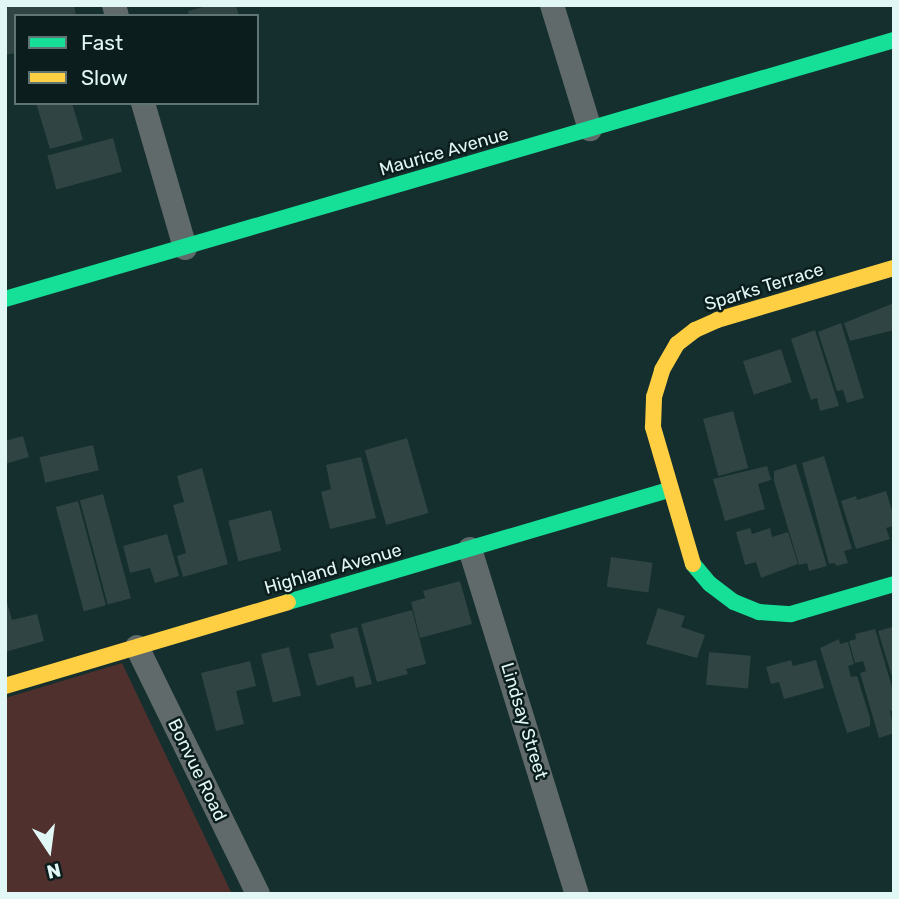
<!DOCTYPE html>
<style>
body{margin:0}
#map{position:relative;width:899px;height:899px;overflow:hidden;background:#142f2e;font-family:Rubik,sans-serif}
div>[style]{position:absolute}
.green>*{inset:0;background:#4f302d}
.building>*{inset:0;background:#2f4443;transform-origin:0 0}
.street>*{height:24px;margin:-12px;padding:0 12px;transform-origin:12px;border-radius:12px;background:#606a6a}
.fast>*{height:16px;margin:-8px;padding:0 8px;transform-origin:8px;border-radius:8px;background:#16e098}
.slow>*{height:16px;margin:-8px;padding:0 8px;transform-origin:8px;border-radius:8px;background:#ffcf43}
span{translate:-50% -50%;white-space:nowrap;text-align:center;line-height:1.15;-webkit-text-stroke:5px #0b1d1c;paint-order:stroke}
.street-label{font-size:18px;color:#e0f7f6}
.frame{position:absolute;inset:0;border:7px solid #e0f7f6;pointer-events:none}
.legend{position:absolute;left:14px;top:14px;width:245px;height:91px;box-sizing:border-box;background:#0b1d1c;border:2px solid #607473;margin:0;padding:9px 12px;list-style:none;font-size:21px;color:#e0f7f6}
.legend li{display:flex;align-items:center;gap:14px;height:35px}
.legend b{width:35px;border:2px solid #607473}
.north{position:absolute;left:14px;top:815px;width:70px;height:70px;-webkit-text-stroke:5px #0b1d1c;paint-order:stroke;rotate:167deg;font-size:19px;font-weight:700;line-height:28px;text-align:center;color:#e0f7f6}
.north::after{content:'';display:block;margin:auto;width:24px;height:32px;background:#e0f7f6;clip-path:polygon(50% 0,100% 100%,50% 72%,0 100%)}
</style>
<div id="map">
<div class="green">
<div style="clip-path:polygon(122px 663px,232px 894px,7px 894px,5px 698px)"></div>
</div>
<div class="building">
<div style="clip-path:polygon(17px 5px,74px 5px,76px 16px,16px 16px,16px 53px,5px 55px,5px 8px)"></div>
<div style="clip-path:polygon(210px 5px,236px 5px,239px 16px,189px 16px,188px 11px)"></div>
<div style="clip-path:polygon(36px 103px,72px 103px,83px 140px,50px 149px)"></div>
<div style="left:113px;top:138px;width:35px;height:68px;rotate:75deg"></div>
<div style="clip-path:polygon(894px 303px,894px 330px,850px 341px,844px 323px)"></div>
<div style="clip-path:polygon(841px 323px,864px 398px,847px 403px,843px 390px,837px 391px,818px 332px)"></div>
<div style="clip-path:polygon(815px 330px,839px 406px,820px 411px,817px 398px,811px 400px,791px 339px)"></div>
<div style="left:781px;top:349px;width:35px;height:40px;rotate:72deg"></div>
<div style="left:733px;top:411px;width:59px;height:31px;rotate:75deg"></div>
<div style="clip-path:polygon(23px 436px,29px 457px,5px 464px,5px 441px)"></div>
<div style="left:407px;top:438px;width:78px;height:44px;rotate:74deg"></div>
<div style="left:93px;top:445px;width:26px;height:55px;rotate:77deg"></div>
<div style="clip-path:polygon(824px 456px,852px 549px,844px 551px,848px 563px,836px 566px,835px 563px,829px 564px,802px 463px)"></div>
<div style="clip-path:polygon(361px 457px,376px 518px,330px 529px,321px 492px,331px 489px,326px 465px)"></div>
<div style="clip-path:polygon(796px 464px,827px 566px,809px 571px,807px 563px,799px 565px,774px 481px,774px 471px)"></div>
<div style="clip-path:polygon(767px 466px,771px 480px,758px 484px,765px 509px,725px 521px,713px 479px)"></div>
<div style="clip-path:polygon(202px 468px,228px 564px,183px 577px,177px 556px,186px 553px,173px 505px,184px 502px,177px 476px)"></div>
<div style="clip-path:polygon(886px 491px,894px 517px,894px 526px,886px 528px,890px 539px,856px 549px,841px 501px,856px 496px,857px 500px)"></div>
<div style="left:103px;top:494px;width:108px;height:24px;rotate:75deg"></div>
<div style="left:78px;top:501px;width:108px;height:23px;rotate:75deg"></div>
<div style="left:271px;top:510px;width:42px;height:44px;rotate:76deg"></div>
<div style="clip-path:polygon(750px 528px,752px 534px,770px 528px,772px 537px,788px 532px,798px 564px,761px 578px,756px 562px,745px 565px,736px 532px)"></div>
<div style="clip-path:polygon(167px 534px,179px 576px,155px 583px,150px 568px,130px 573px,123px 546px)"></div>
<div style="left:611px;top:557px;width:42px;height:30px;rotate:8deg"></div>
<div style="clip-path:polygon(460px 581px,472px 624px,420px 638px,411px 602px,425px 598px,423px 591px)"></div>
<div style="clip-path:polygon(6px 599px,12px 620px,37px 614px,44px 641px,5px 652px)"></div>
<div style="clip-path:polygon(658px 608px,685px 616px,681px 627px,705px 635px,697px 658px,646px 644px)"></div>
<div style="clip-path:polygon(412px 610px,426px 664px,406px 669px,408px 674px,377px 682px,361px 624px)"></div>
<div style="clip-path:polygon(357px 627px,372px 684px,356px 688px,353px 676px,317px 686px,308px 654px,334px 648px,330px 634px)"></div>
<div style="clip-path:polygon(892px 627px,894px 628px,893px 680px,878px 631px)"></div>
<div style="clip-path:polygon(875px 629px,894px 694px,894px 710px,890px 711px,894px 733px,879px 738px,860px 673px,866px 671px,863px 661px,855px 663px,849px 641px,856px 639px,855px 634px)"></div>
<div style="clip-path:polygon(839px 639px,840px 644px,848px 642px,854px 664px,848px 666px,851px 677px,857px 676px,870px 718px,870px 726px,847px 733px,820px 648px)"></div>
<div style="left:289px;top:647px;width:50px;height:29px;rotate:76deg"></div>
<div style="left:709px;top:652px;width:42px;height:33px;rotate:5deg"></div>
<div style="clip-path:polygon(791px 660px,793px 666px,816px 660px,824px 688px,784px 699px,779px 682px,771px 684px,766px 667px)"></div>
<div style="clip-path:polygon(250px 661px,256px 686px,236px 691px,244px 724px,216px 731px,201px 673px)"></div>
</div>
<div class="street">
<div style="left:114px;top:5px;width:11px;rotate:75deg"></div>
<div style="left:552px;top:5px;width:130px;rotate:73deg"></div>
<div style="left:143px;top:103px;width:151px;rotate:73.8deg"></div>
<div style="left:470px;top:549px;width:361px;rotate:72.8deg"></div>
<div style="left:137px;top:647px;width:275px;rotate:63.9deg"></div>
</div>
<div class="fast">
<div style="left:5px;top:299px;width:926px;rotate:-16.24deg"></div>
<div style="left:693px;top:564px;width:26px;rotate:50deg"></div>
<div style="left:710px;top:584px;width:30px;rotate:37deg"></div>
<div style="left:734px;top:602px;width:27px;rotate:22deg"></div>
<div style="left:759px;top:612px;width:32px;rotate:4deg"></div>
<div style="left:791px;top:614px;width:107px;rotate:-16.2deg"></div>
<div style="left:288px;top:602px;width:399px;rotate:-16.4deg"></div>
</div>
<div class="slow">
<div style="left:693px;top:564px;width:143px;rotate:-106.3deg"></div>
<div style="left:653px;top:427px;width:30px;rotate:-88deg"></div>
<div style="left:654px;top:397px;width:28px;rotate:-73deg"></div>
<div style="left:662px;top:370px;width:30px;rotate:-60deg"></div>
<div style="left:677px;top:344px;width:23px;rotate:-38deg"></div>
<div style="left:695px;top:330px;width:24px;rotate:-24deg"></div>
<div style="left:717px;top:320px;width:184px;rotate:-16.4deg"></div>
<div style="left:5px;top:686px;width:295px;rotate:-16.5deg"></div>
</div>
<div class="street-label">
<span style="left:444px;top:152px;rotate:-16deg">Maurice Avenue</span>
<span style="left:764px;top:287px;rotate:-17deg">Sparks Terrace</span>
<span style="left:333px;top:569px;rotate:-16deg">Highland Avenue</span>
<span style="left:524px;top:721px;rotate:73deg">Lindsay Street</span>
<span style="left:197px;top:770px;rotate:64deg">Bonvue Road</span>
</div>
<div class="frame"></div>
<ul class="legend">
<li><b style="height:9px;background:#16e098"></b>Fast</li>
<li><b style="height:9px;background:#ffcf43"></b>Slow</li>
</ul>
<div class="north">N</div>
</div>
